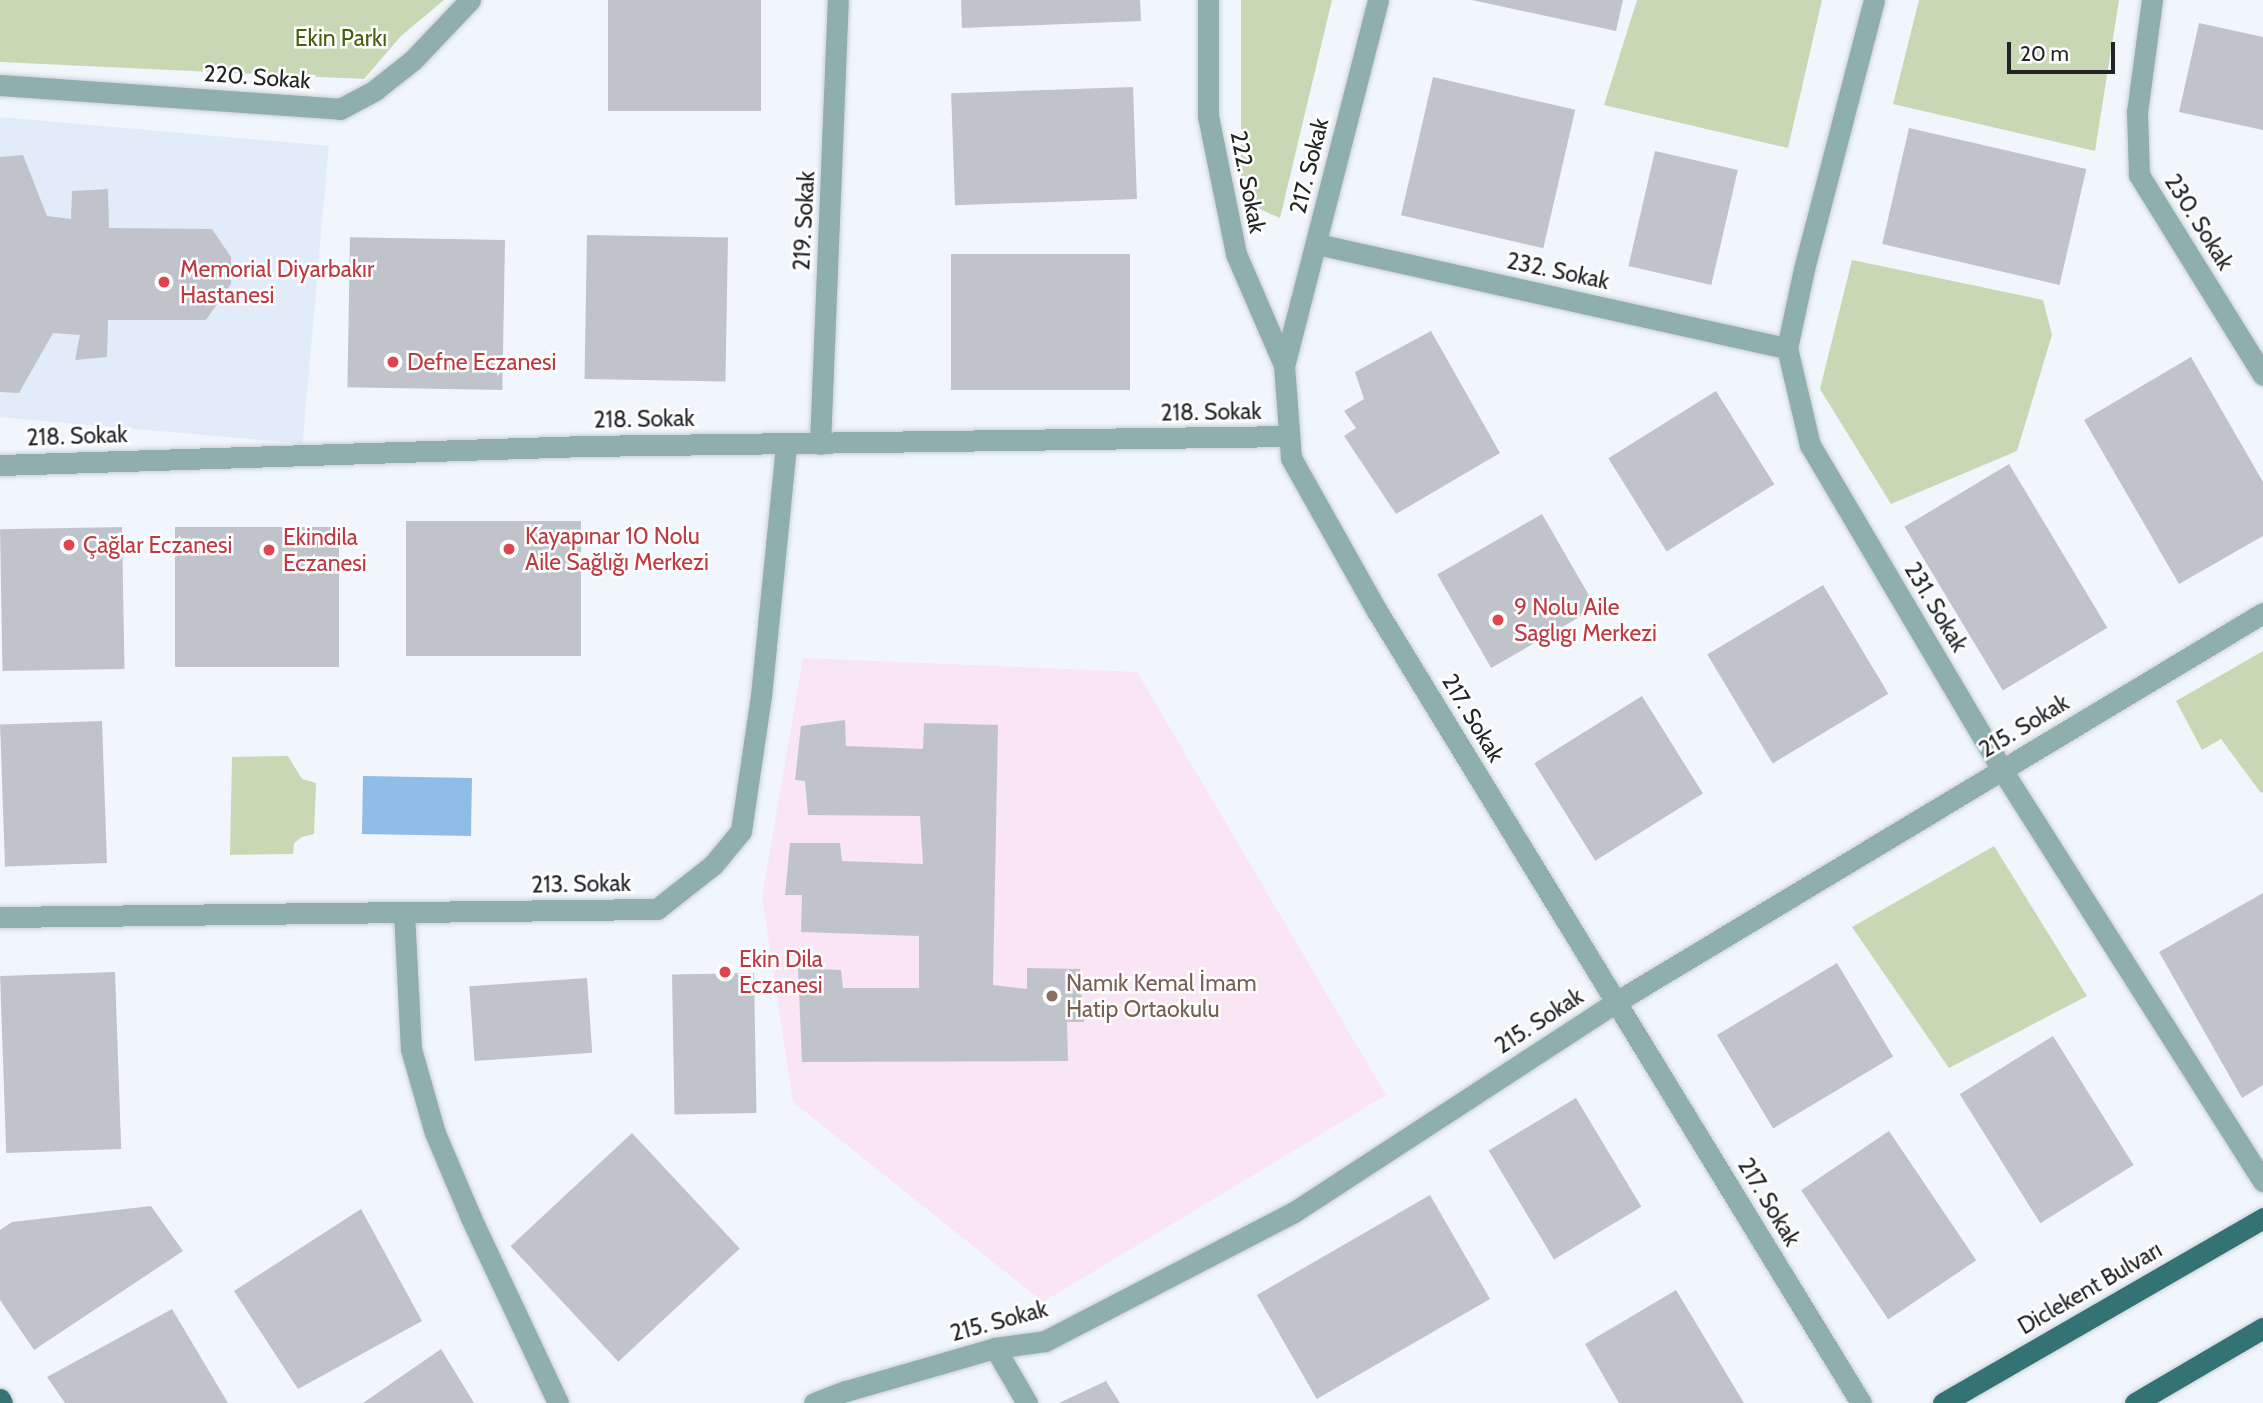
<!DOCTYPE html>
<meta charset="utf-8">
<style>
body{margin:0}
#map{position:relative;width:2263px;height:1403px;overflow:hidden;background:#f1f6fc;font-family:Cabin,sans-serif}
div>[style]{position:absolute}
.built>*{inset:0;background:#e2ecf8;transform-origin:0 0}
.education>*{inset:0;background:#f9e5f4}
.green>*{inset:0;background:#c9d8b4}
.water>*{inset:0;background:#90bde7;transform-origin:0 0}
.building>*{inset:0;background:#c0c4ca;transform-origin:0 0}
.roads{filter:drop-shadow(0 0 2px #ccd0d5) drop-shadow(0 0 2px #ccd0d5)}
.minor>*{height:21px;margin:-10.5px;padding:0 10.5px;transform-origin:10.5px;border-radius:10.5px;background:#8fafaf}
.major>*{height:21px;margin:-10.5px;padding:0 10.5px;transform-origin:10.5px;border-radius:10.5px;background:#337374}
.dots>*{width:19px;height:19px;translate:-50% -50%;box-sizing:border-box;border:4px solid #fff;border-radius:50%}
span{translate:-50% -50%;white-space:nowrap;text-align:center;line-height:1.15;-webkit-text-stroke:5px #fff;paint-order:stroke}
.park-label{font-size:23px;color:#465f0e}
.street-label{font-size:23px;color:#212325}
.health-label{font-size:23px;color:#be3a42}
.left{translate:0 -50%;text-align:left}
.education-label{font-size:23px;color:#785e54}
.scale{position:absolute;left:2007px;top:42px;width:108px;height:32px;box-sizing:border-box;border:4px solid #212325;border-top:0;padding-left:9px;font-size:21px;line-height:24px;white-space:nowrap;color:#212325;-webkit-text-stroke:5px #fff;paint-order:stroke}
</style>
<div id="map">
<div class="built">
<div style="left:0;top:117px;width:330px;height:299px;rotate:5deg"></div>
</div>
<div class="education">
<div style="clip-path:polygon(803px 658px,1137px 672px,1386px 1095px,1043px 1302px,793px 1102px,762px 897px)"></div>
</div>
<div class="green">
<div style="clip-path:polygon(0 0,444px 0,401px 36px,364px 79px,0 62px)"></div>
<div style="clip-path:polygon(1241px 0,1332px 0,1280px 218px,1241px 201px)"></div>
<div style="clip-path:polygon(1637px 0,1822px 0,1788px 148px,1604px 105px)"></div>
<div style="clip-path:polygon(1919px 0,2119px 0,2095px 151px,1893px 104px)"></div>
<div style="clip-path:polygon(1852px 260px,2043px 300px,2052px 335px,2017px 451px,1891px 504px,1820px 389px)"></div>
<div style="clip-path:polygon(2263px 651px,2263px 792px,2261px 793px,2221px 739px,2202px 750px,2176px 701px)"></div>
<div style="clip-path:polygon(288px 756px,302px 779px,316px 783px,314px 834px,302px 837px,294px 843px,293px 854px,230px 855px,232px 757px)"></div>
<div style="clip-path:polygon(1994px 846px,2087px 996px,1949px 1068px,1852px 927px)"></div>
</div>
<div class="water">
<div style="left:363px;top:776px;width:109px;height:58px;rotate:1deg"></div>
</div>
<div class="building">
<div style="left:608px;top:0;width:153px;height:111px"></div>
<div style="clip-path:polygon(961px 0,1140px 0,1141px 21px,962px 28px)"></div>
<div style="clip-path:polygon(1472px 0,1623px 0,1616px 31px)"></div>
<div style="clip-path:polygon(2199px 23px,2263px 37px,2263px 130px,2179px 112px)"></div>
<div style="left:1433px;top:77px;width:146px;height:142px;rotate:13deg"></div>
<div style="left:1133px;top:87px;width:112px;height:182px;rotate:88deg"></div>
<div style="left:1909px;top:128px;width:182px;height:119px;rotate:13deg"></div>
<div style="left:1655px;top:151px;width:85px;height:118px;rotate:13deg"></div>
<div style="clip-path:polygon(23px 155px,47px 216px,71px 219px,72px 191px,108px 189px,109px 228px,212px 229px,231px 257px,231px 284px,206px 320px,108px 320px,107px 357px,75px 360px,80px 335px,53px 333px,19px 393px,0 392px,0 157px)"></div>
<div style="left:587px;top:235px;width:141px;height:144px;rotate:1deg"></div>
<div style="left:505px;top:240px;width:150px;height:155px;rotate:91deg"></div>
<div style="left:951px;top:254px;width:179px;height:136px"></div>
<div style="clip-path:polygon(1431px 331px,1500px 453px,1396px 514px,1344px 436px,1356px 428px,1344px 411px,1364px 399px,1355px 372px)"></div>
<div style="clip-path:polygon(2191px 357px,2263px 482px,2263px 536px,2179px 584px,2084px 420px)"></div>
<div style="left:1716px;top:391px;width:110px;height:127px;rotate:58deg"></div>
<div style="left:2009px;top:464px;width:191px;height:122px;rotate:59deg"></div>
<div style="left:1542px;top:514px;width:108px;height:121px;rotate:60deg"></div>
<div style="left:581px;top:521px;width:135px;height:175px;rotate:90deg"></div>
<div style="left:122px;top:527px;width:142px;height:122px;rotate:89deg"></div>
<div style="left:175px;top:527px;width:164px;height:140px"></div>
<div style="left:1823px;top:585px;width:127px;height:135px;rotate:59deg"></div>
<div style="left:1642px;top:696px;width:115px;height:127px;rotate:58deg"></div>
<div style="clip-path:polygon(845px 720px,846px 746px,923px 749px,924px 723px,998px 725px,993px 985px,1027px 989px,1027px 968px,1080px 969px,1084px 1022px,1067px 1022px,1068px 1061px,802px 1062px,798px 968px,841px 970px,843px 988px,919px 988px,919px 936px,801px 932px,802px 895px,785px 895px,790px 843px,840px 843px,842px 861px,923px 864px,920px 816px,808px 815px,805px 781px,795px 780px,801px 726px)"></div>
<div style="left:102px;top:721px;width:142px;height:102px;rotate:88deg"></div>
<div style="clip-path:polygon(2263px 893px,2263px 1085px,2242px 1098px,2159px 952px)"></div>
<div style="left:1837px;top:963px;width:109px;height:140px;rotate:59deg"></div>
<div style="left:115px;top:972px;width:177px;height:115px;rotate:88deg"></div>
<div style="left:754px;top:973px;width:140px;height:82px;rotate:89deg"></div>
<div style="left:587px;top:978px;width:75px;height:118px;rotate:86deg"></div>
<div style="left:2053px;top:1036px;width:152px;height:110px;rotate:58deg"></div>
<div style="left:1576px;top:1098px;width:127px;height:102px;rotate:59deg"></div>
<div style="left:1889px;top:1131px;width:156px;height:106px;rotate:56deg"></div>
<div style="left:632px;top:1133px;width:158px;height:166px;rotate:47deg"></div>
<div style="left:1430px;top:1195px;width:120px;height:200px;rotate:60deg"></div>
<div style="clip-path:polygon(151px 1206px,183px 1251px,34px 1350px,0 1300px,0 1230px,12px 1222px)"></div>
<div style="clip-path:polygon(361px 1209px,422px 1321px,298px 1389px,234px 1291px)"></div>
<div style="clip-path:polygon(1676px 1290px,1744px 1403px,1619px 1403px,1585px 1344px)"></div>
<div style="clip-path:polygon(172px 1309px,228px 1403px,65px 1403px,47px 1377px)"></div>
<div style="clip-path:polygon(441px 1349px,474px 1403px,363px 1403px)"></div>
<div style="clip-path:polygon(1106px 1381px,1120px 1403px,1059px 1403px)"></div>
</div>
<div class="roads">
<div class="minor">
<div style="left:1208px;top:0;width:116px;rotate:90deg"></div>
<div style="left:1208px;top:116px;width:141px;rotate:78.5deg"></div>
<div style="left:1236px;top:254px;width:121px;rotate:66.6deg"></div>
<div style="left:1378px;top:0;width:377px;rotate:104.4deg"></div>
<div style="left:1284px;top:365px;width:93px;rotate:85.7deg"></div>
<div style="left:1291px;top:458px;width:176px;rotate:60.7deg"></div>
<div style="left:1377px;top:611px;width:928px;rotate:58.57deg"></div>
<div style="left:1874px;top:0;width:278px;rotate:104.6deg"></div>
<div style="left:1804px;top:269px;width:81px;rotate:102.1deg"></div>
<div style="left:1787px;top:348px;width:100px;rotate:76.7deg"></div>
<div style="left:1810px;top:445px;width:377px;rotate:59.4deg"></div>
<div style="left:2002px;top:770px;width:487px;rotate:57.6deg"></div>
<div style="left:2152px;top:0;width:113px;rotate:97.6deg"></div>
<div style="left:2137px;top:112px;width:63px;rotate:88.2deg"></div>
<div style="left:2139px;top:175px;width:235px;rotate:58.2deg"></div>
<div style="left:0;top:85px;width:341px;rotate:4deg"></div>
<div style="left:340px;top:109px;width:40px;rotate:-28deg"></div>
<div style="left:375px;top:90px;width:48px;rotate:-38.3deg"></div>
<div style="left:413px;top:60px;width:83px;rotate:-46.5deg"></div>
<div style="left:1317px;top:244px;width:481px;rotate:12.5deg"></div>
<div style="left:820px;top:444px;width:444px;rotate:-87.7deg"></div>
<div style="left:0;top:465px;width:585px;rotate:-1.86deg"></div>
<div style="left:585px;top:446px;width:704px;rotate:-0.81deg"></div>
<div style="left:404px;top:912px;width:137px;rotate:87.1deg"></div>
<div style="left:411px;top:1049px;width:87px;rotate:74.1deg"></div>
<div style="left:435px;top:1133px;width:92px;rotate:67deg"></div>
<div style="left:471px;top:1218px;width:204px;rotate:64.8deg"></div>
<div style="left:0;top:917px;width:657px;rotate:-0.7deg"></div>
<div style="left:657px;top:909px;width:71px;rotate:-38.2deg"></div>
<div style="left:713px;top:865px;width:44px;rotate:-50.5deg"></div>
<div style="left:741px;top:831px;width:136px;rotate:-81.6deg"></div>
<div style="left:761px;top:696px;width:253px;rotate:-84.3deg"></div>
<div style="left:995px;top:1348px;width:64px;rotate:59.8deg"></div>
<div style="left:814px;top:1403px;width:34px;rotate:-21deg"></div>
<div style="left:846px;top:1391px;width:155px;rotate:-16.1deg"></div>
<div style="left:995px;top:1348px;width:50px;rotate:-8deg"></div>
<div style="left:1045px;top:1341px;width:280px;rotate:-27.4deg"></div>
<div style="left:1294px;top:1212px;width:384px;rotate:-33.1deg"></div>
<div style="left:1616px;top:1002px;width:755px;rotate:-31.02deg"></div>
</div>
<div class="major">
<div style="left:0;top:1399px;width:4px;rotate:63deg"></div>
<div style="left:1943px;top:1403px;width:370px;rotate:-30deg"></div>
<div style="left:2135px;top:1403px;width:148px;rotate:-30.4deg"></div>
</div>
</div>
<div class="dots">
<div style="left:164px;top:282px;background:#e0444e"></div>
<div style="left:393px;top:362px;background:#e0444e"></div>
<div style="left:69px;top:545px;background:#e0444e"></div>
<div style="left:509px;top:549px;background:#e0444e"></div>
<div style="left:269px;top:550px;background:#e0444e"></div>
<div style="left:1498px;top:620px;background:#e0444e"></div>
<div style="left:725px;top:972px;background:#e0444e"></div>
<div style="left:1052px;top:996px;background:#8d6e63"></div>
</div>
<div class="park-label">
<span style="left:341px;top:38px">Ekin Parkı</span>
</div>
<div class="street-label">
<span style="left:257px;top:77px;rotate:4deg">220. Sokak</span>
<span style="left:1309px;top:166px;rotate:-76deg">217. Sokak</span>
<span style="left:1248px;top:182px;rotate:79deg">222. Sokak</span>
<span style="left:804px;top:221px;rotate:-87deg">219. Sokak</span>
<span style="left:2199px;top:222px;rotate:58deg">230. Sokak</span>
<span style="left:1558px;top:271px;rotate:12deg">232. Sokak</span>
<span style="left:1211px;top:412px;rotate:-1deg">218. Sokak</span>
<span style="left:644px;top:419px;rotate:-1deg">218. Sokak</span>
<span style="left:77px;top:436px;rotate:-2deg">218. Sokak</span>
<span style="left:1936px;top:607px;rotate:59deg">231. Sokak</span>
<span style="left:1473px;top:718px;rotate:59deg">217. Sokak</span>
<span style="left:2024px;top:726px;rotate:-31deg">215. Sokak</span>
<span style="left:581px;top:884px;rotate:-1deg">213. Sokak</span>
<span style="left:1539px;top:1021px;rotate:-33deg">215. Sokak</span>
<span style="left:1769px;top:1202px;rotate:59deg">217. Sokak</span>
<span style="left:2090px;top:1288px;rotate:-30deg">Diclekent Bulvarı</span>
<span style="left:999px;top:1321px;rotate:-15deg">215. Sokak</span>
</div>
<div class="health-label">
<span class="left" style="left:180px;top:282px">Memorial Diyarbakır<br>Hastanesi</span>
<span class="left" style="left:407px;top:362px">Defne Eczanesi</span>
<span class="left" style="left:525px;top:549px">Kayapınar 10 Nolu<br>Aile Sağlığı Merkezi</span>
<span class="left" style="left:283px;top:550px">Ekindila<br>Eczanesi</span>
<span class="left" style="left:83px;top:545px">Çağlar Eczanesi</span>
<span class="left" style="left:1514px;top:620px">9 Nolu Aile<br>Saglıgı Merkezi</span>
<span class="left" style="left:739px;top:972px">Ekin Dila<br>Eczanesi</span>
</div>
<div class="education-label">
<span class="left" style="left:1066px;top:996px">Namık Kemal İmam<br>Hatip Ortaokulu</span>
</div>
<div class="scale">20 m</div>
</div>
